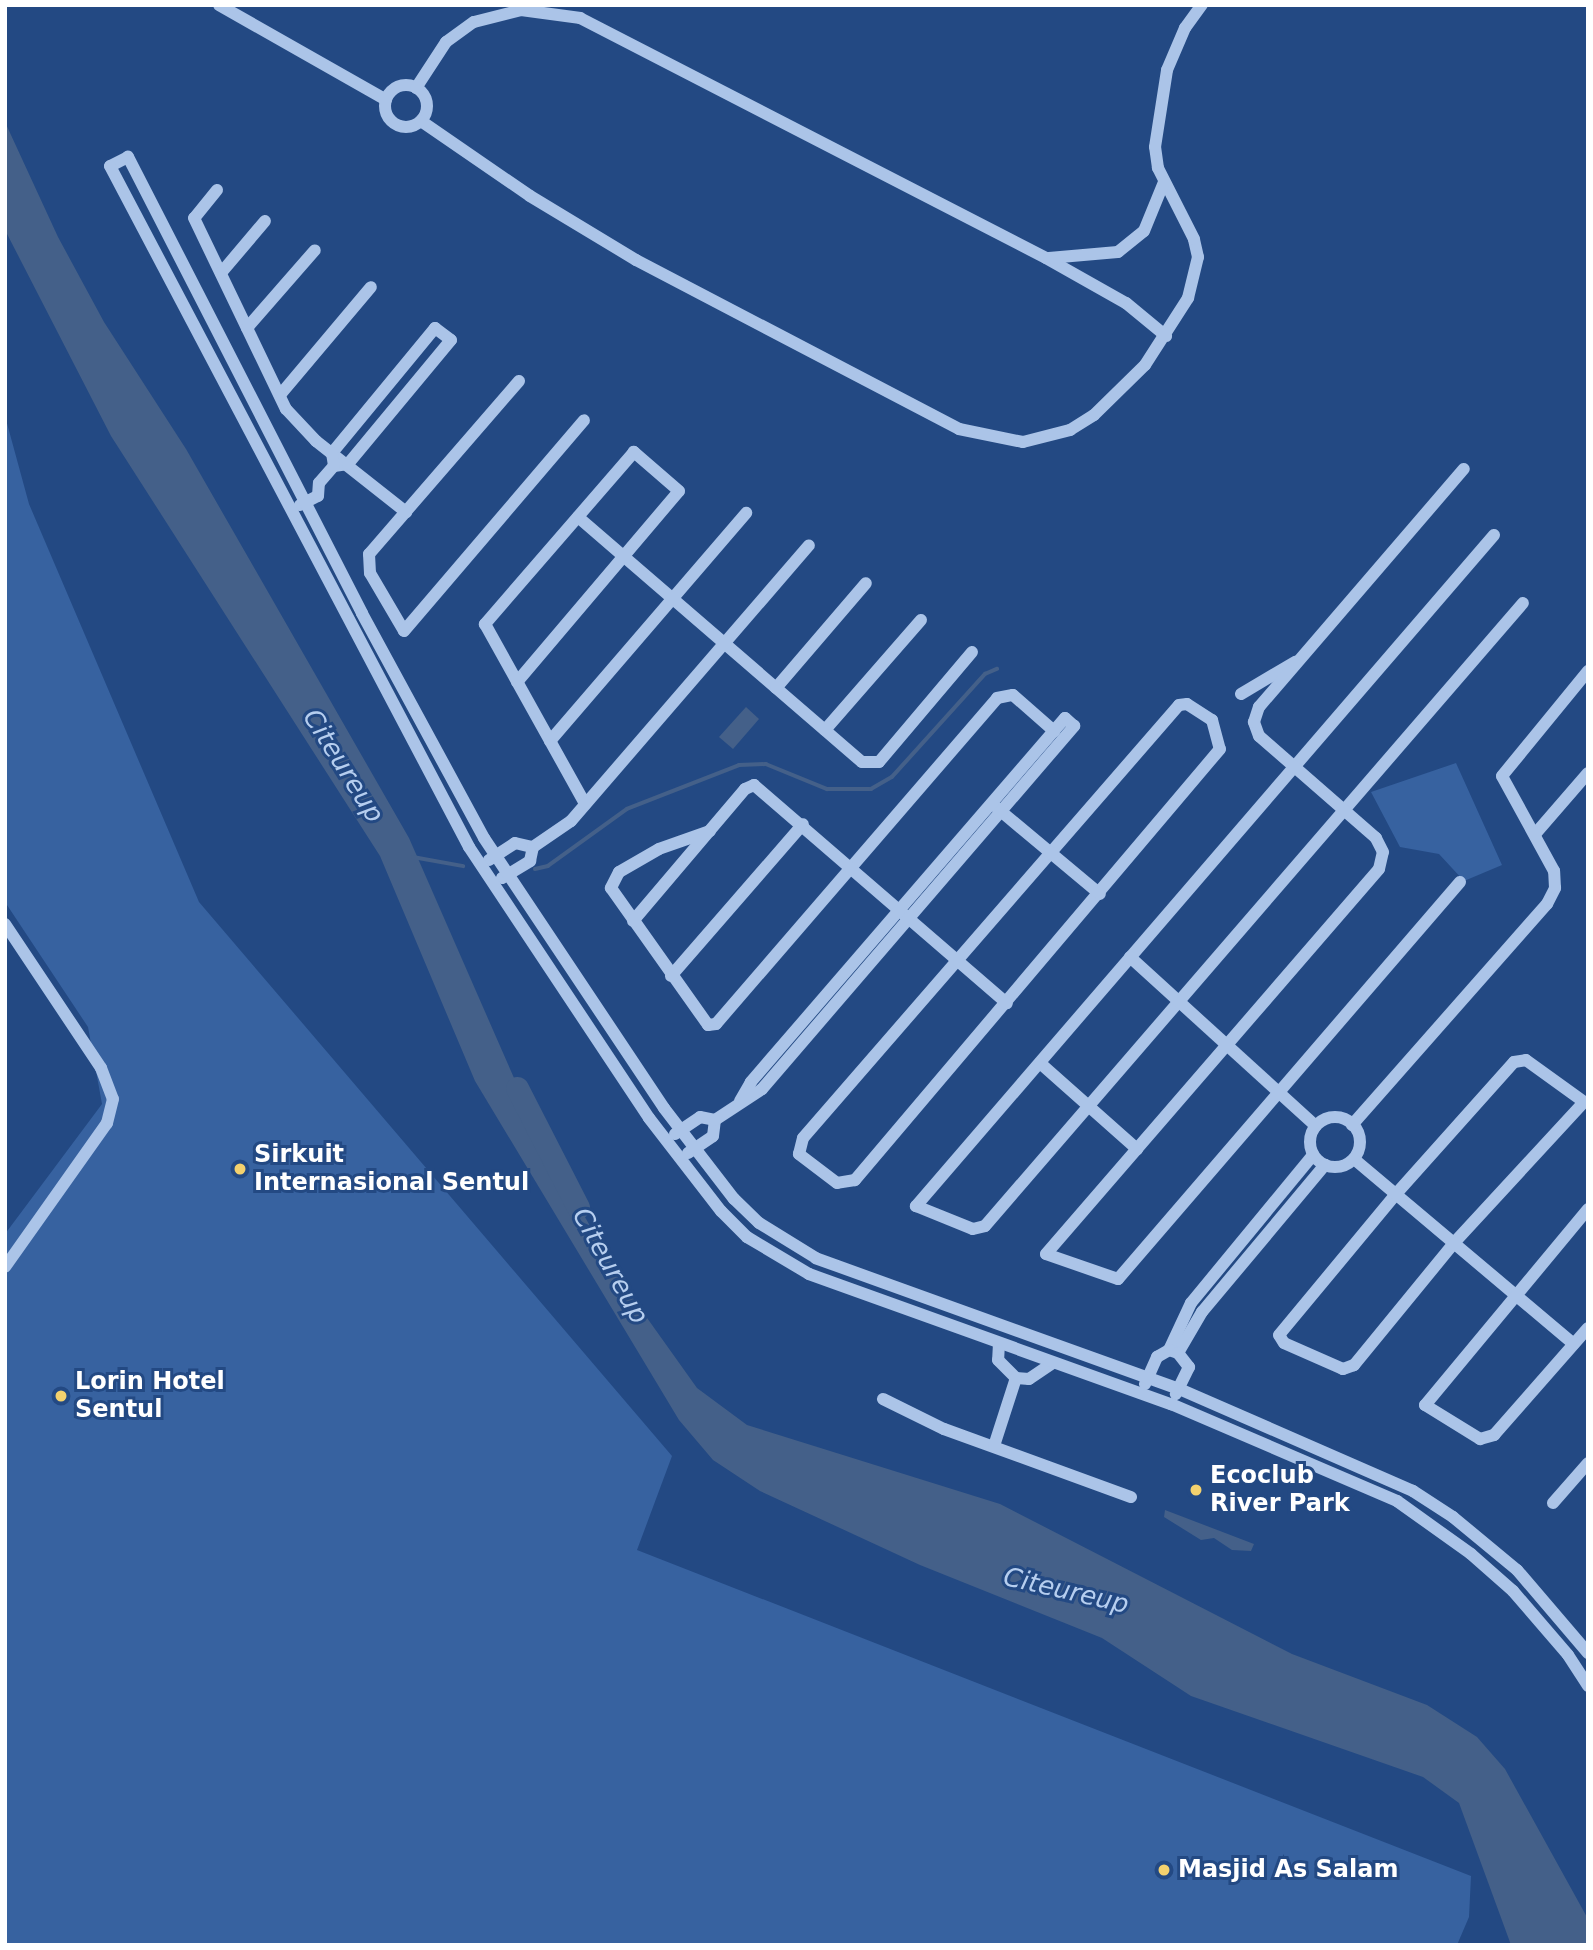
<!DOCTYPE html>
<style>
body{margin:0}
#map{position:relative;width:1593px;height:1950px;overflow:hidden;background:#234983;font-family:"DejaVu Sans",sans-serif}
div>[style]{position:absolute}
.green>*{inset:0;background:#3762a0}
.water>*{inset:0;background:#446089}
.stream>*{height:3.5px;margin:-1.75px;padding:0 1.75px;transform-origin:1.75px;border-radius:1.75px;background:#446089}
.river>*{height:23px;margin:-11.5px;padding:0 11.5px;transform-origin:11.5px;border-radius:11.5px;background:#446089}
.minor>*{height:12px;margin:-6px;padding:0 6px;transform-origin:6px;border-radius:6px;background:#abc4e8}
.minor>.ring{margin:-6px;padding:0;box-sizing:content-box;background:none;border:12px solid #abc4e8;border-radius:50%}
.dots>*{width:19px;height:19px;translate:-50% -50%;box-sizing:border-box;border:4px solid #234983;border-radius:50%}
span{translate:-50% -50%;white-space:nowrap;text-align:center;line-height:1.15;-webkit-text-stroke:6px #234983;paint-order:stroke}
.poi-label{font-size:24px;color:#fff;font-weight:700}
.left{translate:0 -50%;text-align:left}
.water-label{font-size:26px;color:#b6ceef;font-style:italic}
.frame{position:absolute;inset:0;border:7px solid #fff;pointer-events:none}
</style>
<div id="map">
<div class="green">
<i style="clip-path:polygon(5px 416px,29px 504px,199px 902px,672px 1456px,637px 1550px,1471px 1876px,1469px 1917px,1457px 1945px,5px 1945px,5px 1234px,102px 1104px,88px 1027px,5px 902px)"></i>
<i style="clip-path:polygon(1456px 763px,1502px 865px,1464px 881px,1439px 854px,1400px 847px,1371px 792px)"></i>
</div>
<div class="water">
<i style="clip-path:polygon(5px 122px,58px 237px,104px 322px,186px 449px,409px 838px,542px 1142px,625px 1287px,697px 1388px,747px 1425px,1000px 1504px,1292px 1654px,1427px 1705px,1477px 1737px,1505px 1769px,1588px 1919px,1588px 1945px,1511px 1945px,1459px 1803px,1423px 1777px,1191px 1696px,1102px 1638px,920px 1565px,760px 1491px,713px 1460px,679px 1420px,475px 1081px,380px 856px,111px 436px,5px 230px)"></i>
<i style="clip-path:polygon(746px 707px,759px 719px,733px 749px,719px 737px)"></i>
<i style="clip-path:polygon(1165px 1510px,1254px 1544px,1251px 1551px,1232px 1550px,1214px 1538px,1201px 1540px,1164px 1517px)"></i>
</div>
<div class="stream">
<i style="left:413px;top:857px;width:51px;rotate:10.2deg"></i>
<i style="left:535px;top:869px;width:13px;rotate:-13deg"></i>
<i style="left:548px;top:866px;width:97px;rotate:-35.8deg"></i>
<i style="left:627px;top:809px;width:120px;rotate:-21.4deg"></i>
<i style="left:739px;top:765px;width:27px;rotate:-2deg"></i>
<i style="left:766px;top:764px;width:66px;rotate:22.3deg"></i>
<i style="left:827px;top:789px;width:44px"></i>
<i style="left:871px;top:789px;width:24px;rotate:-30deg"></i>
<i style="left:892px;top:777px;width:139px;rotate:-47.9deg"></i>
<i style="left:985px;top:674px;width:13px;rotate:-23deg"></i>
</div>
<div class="river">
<i style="left:517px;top:1088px;width:134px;rotate:62.9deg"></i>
</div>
<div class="minor">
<i style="left:219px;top:5px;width:192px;rotate:29.6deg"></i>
<i class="ring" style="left:385px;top:85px;width:30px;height:30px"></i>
<i style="left:416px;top:88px;width:55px;rotate:-56.9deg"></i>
<i style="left:446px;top:42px;width:34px;rotate:-36deg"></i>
<i style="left:474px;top:22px;width:49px;rotate:-14.3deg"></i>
<i style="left:521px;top:10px;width:60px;rotate:7.7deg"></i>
<i style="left:580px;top:18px;width:524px;rotate:27.25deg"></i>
<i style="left:1046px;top:258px;width:92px;rotate:29.4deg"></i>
<i style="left:1126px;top:303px;width:52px;rotate:39.5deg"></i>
<i style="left:421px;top:121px;width:132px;rotate:34.5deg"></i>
<i style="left:530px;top:196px;width:124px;rotate:31.1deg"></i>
<i style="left:636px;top:260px;width:365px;rotate:27.6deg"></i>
<i style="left:959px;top:429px;width:65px;rotate:11.5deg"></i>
<i style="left:1023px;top:442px;width:49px;rotate:-14.3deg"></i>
<i style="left:1070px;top:430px;width:28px;rotate:-32deg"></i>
<i style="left:1094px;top:415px;width:71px;rotate:-44.4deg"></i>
<i style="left:1145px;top:365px;width:80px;rotate:-57.3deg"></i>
<i style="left:1188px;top:298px;width:42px;rotate:-76.3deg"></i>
<i style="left:1198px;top:257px;width:18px;rotate:-103deg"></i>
<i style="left:1194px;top:239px;width:80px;rotate:-116.9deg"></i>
<i style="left:1158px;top:168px;width:21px;rotate:-98deg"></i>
<i style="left:1155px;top:147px;width:78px;rotate:-81.1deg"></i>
<i style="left:1167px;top:70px;width:46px;rotate:-66.8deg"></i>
<i style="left:1185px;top:28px;width:29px;rotate:-54deg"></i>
<i style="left:217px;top:190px;width:36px;rotate:129deg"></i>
<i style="left:194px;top:218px;width:212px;rotate:64.3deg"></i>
<i style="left:286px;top:409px;width:44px;rotate:46.8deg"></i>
<i style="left:316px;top:441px;width:115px;rotate:38.3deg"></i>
<i style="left:1049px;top:258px;width:69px;rotate:-5deg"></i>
<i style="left:1118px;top:252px;width:33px;rotate:-39deg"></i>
<i style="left:1144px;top:231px;width:53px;rotate:-67.8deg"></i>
<i style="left:221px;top:273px;width:68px;rotate:-49.8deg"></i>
<i style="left:247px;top:328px;width:103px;rotate:-48.9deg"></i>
<i style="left:519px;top:381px;width:229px;rotate:130.9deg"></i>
<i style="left:369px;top:554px;width:19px;rotate:87deg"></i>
<i style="left:370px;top:573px;width:67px;rotate:59.6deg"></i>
<i style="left:404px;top:631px;width:277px;rotate:-49.5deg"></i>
<i style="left:280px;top:395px;width:141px;rotate:-49.9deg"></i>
<i style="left:300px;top:505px;width:20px;rotate:-27deg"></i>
<i style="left:318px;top:496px;width:13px;rotate:-86deg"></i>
<i style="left:319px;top:483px;width:23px;rotate:-49deg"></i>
<i style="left:334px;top:466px;width:14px;rotate:-8deg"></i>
<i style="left:348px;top:464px;width:161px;rotate:-50.3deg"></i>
<i style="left:451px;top:340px;width:20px;rotate:-143deg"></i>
<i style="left:435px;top:328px;width:162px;rotate:129.5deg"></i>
<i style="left:332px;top:453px;width:13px;rotate:81deg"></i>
<i style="left:578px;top:517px;width:375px;rotate:40.8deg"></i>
<i style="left:862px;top:762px;width:17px"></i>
<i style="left:879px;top:762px;width:144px;rotate:-49.8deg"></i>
<i style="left:1494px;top:535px;width:886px;rotate:130.74deg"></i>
<i style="left:916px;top:1206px;width:61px;rotate:22deg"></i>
<i style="left:973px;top:1229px;width:12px;rotate:-14deg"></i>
<i style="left:985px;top:1226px;width:823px;rotate:-49.19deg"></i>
<i style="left:517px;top:682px;width:250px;rotate:-49.7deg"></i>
<i style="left:679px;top:491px;width:60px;rotate:-139.1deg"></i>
<i style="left:634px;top:452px;width:228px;rotate:130.9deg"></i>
<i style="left:485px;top:624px;width:206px;rotate:60.9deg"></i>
<i style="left:776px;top:688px;width:138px;rotate:-49.4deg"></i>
<i style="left:1241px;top:694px;width:63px;rotate:-30.7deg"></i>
<i style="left:1187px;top:704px;width:30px;rotate:33deg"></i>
<i style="left:1212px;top:720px;width:30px;rotate:75deg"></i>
<i style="left:1220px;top:749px;width:565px;rotate:130.26deg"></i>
<i style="left:855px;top:1180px;width:18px;rotate:171deg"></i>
<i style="left:837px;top:1183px;width:48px;rotate:-142.7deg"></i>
<i style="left:799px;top:1154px;width:16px;rotate:-76deg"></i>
<i style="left:803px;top:1138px;width:573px;rotate:-49.03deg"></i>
<i style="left:1179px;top:705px;width:8px;rotate:-7deg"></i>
<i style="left:825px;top:730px;width:146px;rotate:-48.9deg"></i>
<i style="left:550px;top:741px;width:301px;rotate:-49.3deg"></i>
<i style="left:997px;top:808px;width:134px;rotate:39.9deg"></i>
<i style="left:710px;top:831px;width:54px;rotate:160.6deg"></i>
<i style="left:659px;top:849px;width:46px;rotate:150.1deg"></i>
<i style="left:619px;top:872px;width:18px;rotate:117deg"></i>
<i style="left:611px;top:888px;width:168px;rotate:54.7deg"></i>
<i style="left:708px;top:1025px;width:8px;rotate:-7deg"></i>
<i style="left:716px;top:1024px;width:430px;rotate:-49.2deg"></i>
<i style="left:997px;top:698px;width:16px;rotate:-11deg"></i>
<i style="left:1013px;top:695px;width:55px;rotate:41.3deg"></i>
<i style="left:1536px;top:833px;width:79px;rotate:-49.1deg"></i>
<i style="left:489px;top:860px;width:31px;rotate:-33deg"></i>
<i style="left:515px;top:843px;width:18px;rotate:13deg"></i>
<i style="left:502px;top:878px;width:33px;rotate:-31deg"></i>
<i style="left:530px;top:861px;width:14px;rotate:-78deg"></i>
<i style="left:533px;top:847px;width:46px;rotate:-34.4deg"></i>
<i style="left:571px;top:821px;width:364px;rotate:-49.2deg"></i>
<i style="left:1460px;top:882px;width:524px;rotate:130.74deg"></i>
<i style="left:1118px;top:1279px;width:76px;rotate:-160.9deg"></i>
<i style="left:1046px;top:1254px;width:509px;rotate:-49.14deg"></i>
<i style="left:1379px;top:869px;width:17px;rotate:-77deg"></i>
<i style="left:1383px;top:852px;width:16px;rotate:-117deg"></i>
<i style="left:1376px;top:838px;width:155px;rotate:-138.9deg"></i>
<i style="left:1259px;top:736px;width:15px;rotate:-110deg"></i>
<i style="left:1254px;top:722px;width:16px;rotate:-72deg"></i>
<i style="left:1259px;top:707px;width:314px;rotate:-49.3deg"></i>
<i style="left:633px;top:921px;width:173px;rotate:-49.7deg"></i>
<i style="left:745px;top:789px;width:10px;rotate:-24deg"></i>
<i style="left:754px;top:785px;width:334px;rotate:40.8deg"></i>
<i style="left:5px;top:924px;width:173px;rotate:56.3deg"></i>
<i style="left:101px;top:1068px;width:33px;rotate:69deg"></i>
<i style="left:113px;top:1099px;width:25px;rotate:104deg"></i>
<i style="left:107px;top:1123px;width:176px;rotate:125.3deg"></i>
<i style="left:1130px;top:957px;width:251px;rotate:42.3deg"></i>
<i style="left:671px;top:976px;width:201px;rotate:-49deg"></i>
<i style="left:1526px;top:1060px;width:72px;rotate:35.9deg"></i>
<i style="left:1584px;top:1102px;width:192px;rotate:132.7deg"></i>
<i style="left:1454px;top:1243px;width:158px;rotate:129.3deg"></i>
<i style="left:1354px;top:1365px;width:12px;rotate:160deg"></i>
<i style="left:1343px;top:1369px;width:64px;rotate:-156.2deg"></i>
<i style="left:1284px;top:1343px;width:9px;rotate:-122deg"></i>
<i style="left:1279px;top:1335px;width:183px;rotate:-50.3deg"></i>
<i style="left:1396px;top:1194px;width:177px;rotate:-48.2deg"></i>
<i style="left:1514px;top:1062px;width:12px;rotate:-9deg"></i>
<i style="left:1040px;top:1063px;width:130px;rotate:41.6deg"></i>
<i class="ring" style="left:1310px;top:1117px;width:38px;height:38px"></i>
<i style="left:1352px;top:1125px;width:295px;rotate:-48.6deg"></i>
<i style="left:1547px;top:904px;width:18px;rotate:-63deg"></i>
<i style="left:1555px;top:888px;width:17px;rotate:-93deg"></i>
<i style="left:1554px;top:871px;width:108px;rotate:-118.7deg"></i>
<i style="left:1502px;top:776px;width:136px;rotate:-50.7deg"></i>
<i style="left:675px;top:1134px;width:30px;rotate:-34deg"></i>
<i style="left:700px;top:1117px;width:15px;rotate:11deg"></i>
<i style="left:688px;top:1153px;width:30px;rotate:-34deg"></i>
<i style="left:713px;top:1136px;width:16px;rotate:-83deg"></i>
<i style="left:715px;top:1120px;width:56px;rotate:-33.4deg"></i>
<i style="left:762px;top:1089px;width:479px;rotate:-49.3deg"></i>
<i style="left:1074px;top:726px;width:12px;rotate:-138deg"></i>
<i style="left:1065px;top:718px;width:481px;rotate:130.8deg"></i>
<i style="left:751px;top:1082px;width:22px;rotate:120deg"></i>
<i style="left:1354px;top:1159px;width:287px;rotate:40.1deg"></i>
<i style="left:1588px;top:1209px;width:255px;rotate:129.7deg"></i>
<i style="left:1425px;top:1405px;width:65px;rotate:31.7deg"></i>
<i style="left:1480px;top:1439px;width:15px;rotate:-16deg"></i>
<i style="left:1494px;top:1435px;width:142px;rotate:-48.7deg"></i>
<i style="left:999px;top:1343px;width:17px;rotate:93deg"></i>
<i style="left:998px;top:1360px;width:25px;rotate:45deg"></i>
<i style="left:1016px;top:1378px;width:13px;rotate:4deg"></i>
<i style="left:1029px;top:1379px;width:29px;rotate:-34deg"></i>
<i style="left:1169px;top:1350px;width:52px;rotate:-64.9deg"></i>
<i style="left:1191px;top:1303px;width:192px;rotate:-50.5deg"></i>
<i style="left:1178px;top:1353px;width:48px;rotate:-59.7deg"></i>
<i style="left:1202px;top:1312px;width:192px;rotate:-50.1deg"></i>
<i style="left:1145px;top:1384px;width:30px;rotate:-66deg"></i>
<i style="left:1157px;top:1357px;width:14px;rotate:-30deg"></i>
<i style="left:1169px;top:1350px;width:9px;rotate:18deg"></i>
<i style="left:1178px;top:1353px;width:18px;rotate:52deg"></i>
<i style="left:1189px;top:1367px;width:30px;rotate:116deg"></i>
<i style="left:883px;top:1399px;width:68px;rotate:26.2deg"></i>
<i style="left:944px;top:1429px;width:199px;rotate:20deg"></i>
<i style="left:994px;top:1446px;width:71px;rotate:-72.1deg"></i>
<i style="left:1553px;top:1503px;width:53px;rotate:-48.8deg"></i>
<i style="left:1588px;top:1653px;width:109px;rotate:-130.5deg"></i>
<i style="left:1517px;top:1570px;width:83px;rotate:-140.4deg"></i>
<i style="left:1453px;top:1517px;width:48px;rotate:-147deg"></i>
<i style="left:1413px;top:1491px;width:255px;rotate:-156.4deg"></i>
<i style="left:1179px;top:1389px;width:386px;rotate:-160.2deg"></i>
<i style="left:816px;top:1258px;width:67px;rotate:-148.4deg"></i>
<i style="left:759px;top:1223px;width:35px;rotate:-136deg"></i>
<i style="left:734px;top:1199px;width:115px;rotate:-127.6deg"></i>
<i style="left:664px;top:1108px;width:324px;rotate:-123.7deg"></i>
<i style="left:484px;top:838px;width:256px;rotate:-118.5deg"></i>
<i style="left:362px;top:613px;width:513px;rotate:-117.16deg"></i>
<i style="left:128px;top:157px;width:20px;rotate:153deg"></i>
<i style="left:110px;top:166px;width:770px;rotate:62.2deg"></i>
<i style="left:469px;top:847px;width:325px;rotate:56.4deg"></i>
<i style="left:649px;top:1118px;width:118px;rotate:52.3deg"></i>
<i style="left:721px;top:1211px;width:37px;rotate:45deg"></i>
<i style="left:747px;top:1237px;width:72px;rotate:30.8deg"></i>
<i style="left:809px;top:1274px;width:385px;rotate:19.8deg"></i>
<i style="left:1171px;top:1404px;width:246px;rotate:23.2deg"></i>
<i style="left:1397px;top:1501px;width:91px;rotate:35.6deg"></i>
<i style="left:1471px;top:1554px;width:56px;rotate:41.4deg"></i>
<i style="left:1513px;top:1591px;width:84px;rotate:49.3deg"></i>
<i style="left:1568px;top:1655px;width:37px;rotate:57deg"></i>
</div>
<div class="dots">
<i style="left:240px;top:1169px;background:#f3d16e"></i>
<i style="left:61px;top:1396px;background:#f3d16e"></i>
<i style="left:1196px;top:1490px;background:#f3d16e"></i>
<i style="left:1164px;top:1870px;background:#f3d16e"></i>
</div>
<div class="poi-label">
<span class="left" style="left:254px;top:1169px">Sirkuit<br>Internasional Sentul</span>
<span class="left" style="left:75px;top:1396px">Lorin Hotel<br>Sentul</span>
<span class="left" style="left:1210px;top:1490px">Ecoclub<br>River Park</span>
<span class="left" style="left:1178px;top:1870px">Masjid As Salam</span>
</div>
<div class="water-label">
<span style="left:343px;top:766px;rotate:58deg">Citeureup</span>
<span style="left:610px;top:1266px;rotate:61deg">Citeureup</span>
<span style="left:1066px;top:1591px;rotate:13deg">Citeureup</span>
</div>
<div class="frame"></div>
</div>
